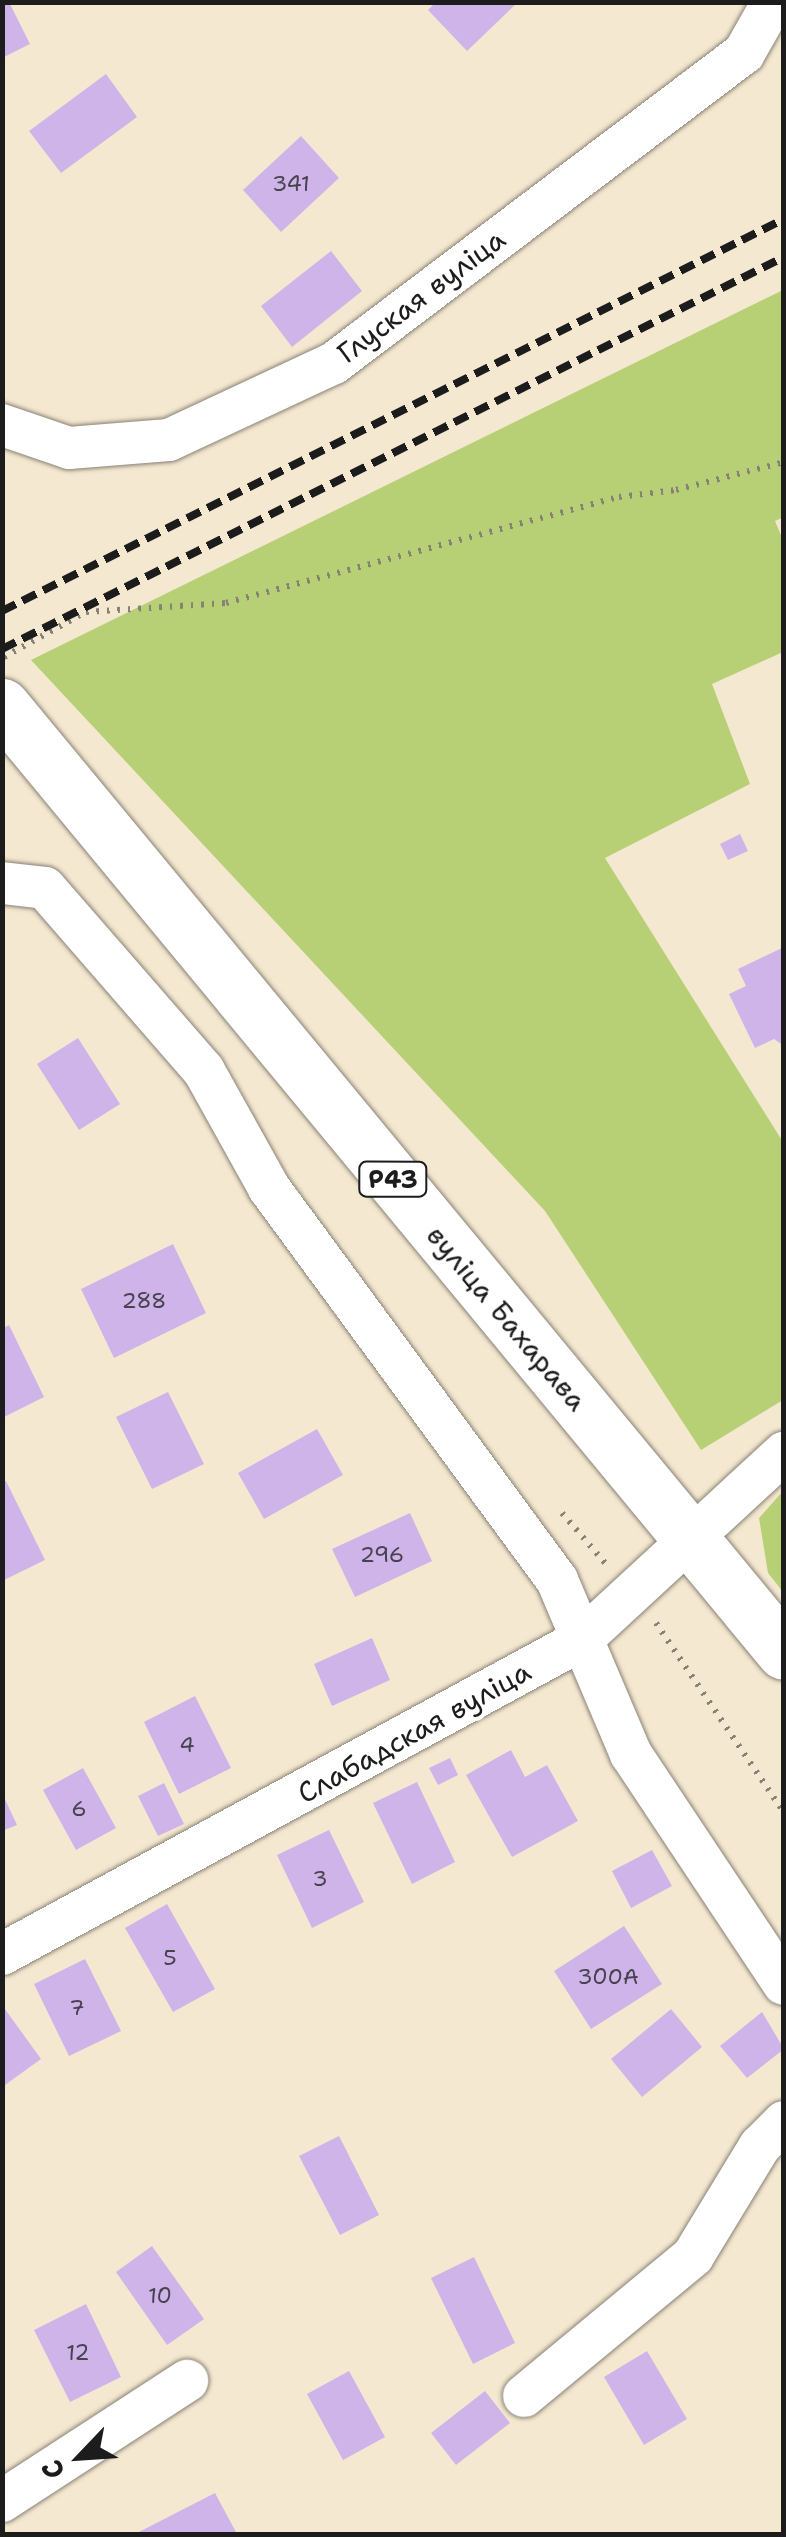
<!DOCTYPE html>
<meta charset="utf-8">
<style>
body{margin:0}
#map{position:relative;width:786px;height:2537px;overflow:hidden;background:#f5e8d1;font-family:"Shantell Sans",sans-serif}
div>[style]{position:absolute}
.green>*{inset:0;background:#b7d076}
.building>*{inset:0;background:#ceb4e9}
.path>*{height:6px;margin-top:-3px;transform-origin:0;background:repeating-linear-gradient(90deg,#888276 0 2.5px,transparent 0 10.5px)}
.roads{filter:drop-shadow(0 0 2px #888276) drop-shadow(0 0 2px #888276)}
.minor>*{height:42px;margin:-21px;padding:0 21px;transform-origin:21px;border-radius:21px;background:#fff}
.major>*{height:55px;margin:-27.5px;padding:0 27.5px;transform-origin:27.5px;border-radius:27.5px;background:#fff}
.rail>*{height:8px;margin-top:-4px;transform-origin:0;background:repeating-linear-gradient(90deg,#1c1c1c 0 15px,transparent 0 23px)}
span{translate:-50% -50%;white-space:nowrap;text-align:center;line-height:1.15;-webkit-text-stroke:8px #fff;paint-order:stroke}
.number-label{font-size:22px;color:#48424f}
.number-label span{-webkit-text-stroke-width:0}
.shield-label span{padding:2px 8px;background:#fff;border:2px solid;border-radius:8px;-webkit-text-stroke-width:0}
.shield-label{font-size:25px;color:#1c1c1c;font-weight:700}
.street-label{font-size:28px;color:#1c1c1c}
.frame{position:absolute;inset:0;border:5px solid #1c1c1c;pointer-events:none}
.north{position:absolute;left:30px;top:2407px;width:100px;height:100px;-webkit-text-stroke:8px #fff;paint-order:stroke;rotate:245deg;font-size:28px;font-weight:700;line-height:40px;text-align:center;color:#1c1c1c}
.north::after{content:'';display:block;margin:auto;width:35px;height:45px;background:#1c1c1c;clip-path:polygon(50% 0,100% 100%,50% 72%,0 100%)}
</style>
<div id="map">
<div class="green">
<i style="clip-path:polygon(783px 290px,784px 517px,775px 521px,783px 540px,783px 652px,712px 684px,750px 784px,605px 858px,783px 1142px,783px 1400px,701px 1450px,545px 1211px,31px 660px)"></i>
<i style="clip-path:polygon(783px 1491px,783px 1592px,768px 1573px,759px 1518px)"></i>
</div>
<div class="building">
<i style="clip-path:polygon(2px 2px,9px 2px,30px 44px,2px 58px)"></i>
<i style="clip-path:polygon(436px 2px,518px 2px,467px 51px,428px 10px)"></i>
<i style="clip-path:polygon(106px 74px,137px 117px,61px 173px,29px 131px)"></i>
<i style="clip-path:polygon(301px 136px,339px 178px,281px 232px,243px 190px)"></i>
<i style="clip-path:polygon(331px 251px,362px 291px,292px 347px,261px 306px)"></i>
<i style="clip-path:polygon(740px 834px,748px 851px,728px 860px,720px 844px)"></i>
<i style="clip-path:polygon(784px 947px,784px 1046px,774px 1039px,755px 1048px,729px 994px,746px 986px,738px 969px)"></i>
<i style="clip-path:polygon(78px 1038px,120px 1104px,79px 1130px,37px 1064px)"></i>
<i style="clip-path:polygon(173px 1244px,206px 1313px,114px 1358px,81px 1289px)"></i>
<i style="clip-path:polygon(9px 1325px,44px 1397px,2px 1418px,2px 1329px)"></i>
<i style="clip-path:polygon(168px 1392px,204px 1464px,152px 1489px,116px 1417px)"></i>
<i style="clip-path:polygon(317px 1429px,343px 1475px,264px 1519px,238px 1473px)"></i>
<i style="clip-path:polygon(6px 1481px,45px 1560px,2px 1581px,2px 1482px)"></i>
<i style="clip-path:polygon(410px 1513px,432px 1561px,355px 1597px,332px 1549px)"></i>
<i style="clip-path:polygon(372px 1638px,390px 1680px,332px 1706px,314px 1664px)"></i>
<i style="clip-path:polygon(195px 1696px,231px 1768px,179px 1794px,144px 1722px)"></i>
<i style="clip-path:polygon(511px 1750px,525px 1777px,547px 1765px,578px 1821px,512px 1857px,466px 1775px)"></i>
<i style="clip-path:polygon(450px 1758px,458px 1775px,438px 1785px,429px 1768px)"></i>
<i style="clip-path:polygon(83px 1768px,116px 1828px,76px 1850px,43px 1790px)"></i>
<i style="clip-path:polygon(417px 1782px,455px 1862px,412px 1884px,373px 1803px)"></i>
<i style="clip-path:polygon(164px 1783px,184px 1824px,158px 1836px,138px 1796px)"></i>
<i style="clip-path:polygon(2px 1793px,17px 1825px,2px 1831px)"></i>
<i style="clip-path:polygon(329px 1830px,364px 1902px,312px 1928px,277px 1855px)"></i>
<i style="clip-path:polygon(652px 1850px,672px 1886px,631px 1908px,612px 1871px)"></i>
<i style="clip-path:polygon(167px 1904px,215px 1989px,173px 2012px,125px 1928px)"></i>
<i style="clip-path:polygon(624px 1926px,662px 1984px,591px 2029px,554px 1971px)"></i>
<i style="clip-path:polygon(85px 1959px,121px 2031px,69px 2056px,34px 1984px)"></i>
<i style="clip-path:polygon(2px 2005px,41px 2059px,5px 2085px,2px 2081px)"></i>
<i style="clip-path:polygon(671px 2009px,702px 2047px,642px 2097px,611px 2059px)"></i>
<i style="clip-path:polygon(762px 2012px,784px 2049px,747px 2078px,720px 2046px)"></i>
<i style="clip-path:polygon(339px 2136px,379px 2215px,340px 2235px,299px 2156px)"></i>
<i style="clip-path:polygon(152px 2246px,204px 2319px,167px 2345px,116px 2272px)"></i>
<i style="clip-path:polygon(474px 2257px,515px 2343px,473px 2364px,431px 2278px)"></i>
<i style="clip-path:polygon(86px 2304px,121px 2377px,70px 2402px,34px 2330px)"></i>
<i style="clip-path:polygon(647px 2351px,687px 2419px,644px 2445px,604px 2377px)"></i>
<i style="clip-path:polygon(349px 2371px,385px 2437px,343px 2460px,307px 2394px)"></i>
<i style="clip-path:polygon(485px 2391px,510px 2423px,456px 2465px,431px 2433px)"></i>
<i style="clip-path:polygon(215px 2493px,237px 2534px,135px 2534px)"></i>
</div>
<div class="path">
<i style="left:4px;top:657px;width:94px;rotate:-28.8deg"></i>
<i style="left:86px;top:612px;width:140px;rotate:-3.7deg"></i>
<i style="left:226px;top:603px;width:407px;rotate:-15.1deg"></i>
<i style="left:619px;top:497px;width:57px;rotate:-7deg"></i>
<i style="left:676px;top:490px;width:112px;rotate:-14.5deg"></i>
<i style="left:562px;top:1513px;width:67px;rotate:49.2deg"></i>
<i style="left:656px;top:1623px;width:229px;rotate:56deg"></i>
</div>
<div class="roads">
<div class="minor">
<i style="left:2px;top:425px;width:71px;rotate:18.9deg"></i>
<i style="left:69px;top:448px;width:100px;rotate:-4.6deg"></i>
<i style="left:169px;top:440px;width:182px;rotate:-25deg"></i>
<i style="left:334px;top:363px;width:514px;rotate:-37.09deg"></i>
<i style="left:744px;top:53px;width:59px;rotate:-60.4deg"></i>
<i style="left:2px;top:883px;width:43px;rotate:6.6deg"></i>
<i style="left:45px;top:888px;width:242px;rotate:49deg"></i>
<i style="left:204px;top:1071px;width:134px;rotate:60.9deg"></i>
<i style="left:269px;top:1188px;width:486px;rotate:53.7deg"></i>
<i style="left:557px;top:1580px;width:189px;rotate:67deg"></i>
<i style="left:631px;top:1754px;width:276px;rotate:56.4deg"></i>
<i style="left:2px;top:1954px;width:659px;rotate:-28.47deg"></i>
<i style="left:581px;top:1640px;width:276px;rotate:-42.7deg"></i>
<i style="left:524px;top:2396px;width:219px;rotate:-39.6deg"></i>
<i style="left:693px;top:2256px;width:129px;rotate:-58.7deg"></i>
<i style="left:760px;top:2146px;width:34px;rotate:-45deg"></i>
<i style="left:2px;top:2501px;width:221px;rotate:-33deg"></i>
</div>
<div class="major">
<i style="left:2px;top:706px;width:1227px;rotate:50.42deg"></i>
</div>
</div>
<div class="rail">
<i style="left:2px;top:611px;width:875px;rotate:-26.62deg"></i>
<i style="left:2px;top:649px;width:875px;rotate:-26.62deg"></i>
</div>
<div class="number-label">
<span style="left:291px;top:184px">341</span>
<span style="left:144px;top:1301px">288</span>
<span style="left:382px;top:1555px">296</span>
<span style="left:187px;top:1745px">4</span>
<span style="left:79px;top:1809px">6</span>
<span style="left:320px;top:1879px">3</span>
<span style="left:170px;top:1958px">5</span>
<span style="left:608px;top:1977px">300А</span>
<span style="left:77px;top:2008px">7</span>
<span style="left:160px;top:2296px">10</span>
<span style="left:78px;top:2353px">12</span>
</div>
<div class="shield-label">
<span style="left:393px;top:1179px">Р43</span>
</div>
<div class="street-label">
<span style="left:421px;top:296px;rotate:-37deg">Глуская вуліца</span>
<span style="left:507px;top:1318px;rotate:50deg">вуліца Бахарава</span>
<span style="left:414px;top:1732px;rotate:-29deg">Слабадская вуліца</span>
</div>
<div class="frame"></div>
<div class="north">С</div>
</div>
